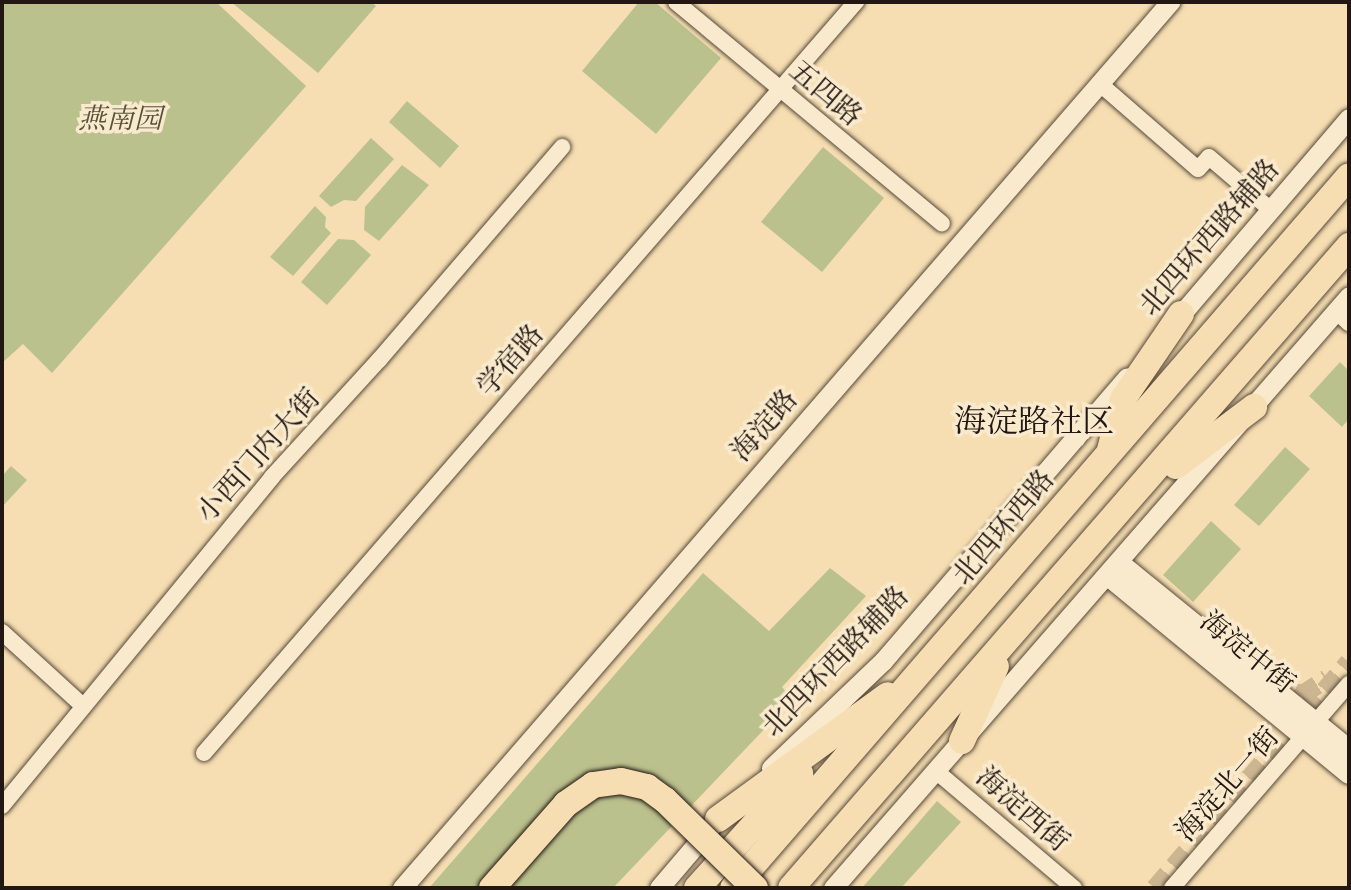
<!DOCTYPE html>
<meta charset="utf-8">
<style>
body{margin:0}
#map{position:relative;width:1351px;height:890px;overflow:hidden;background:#f6deb2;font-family:"Libre Bodoni","Noto Serif SC",serif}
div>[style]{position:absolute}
.green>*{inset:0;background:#bbc18d}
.tertiary-tunnel>*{height:19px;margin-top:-9.5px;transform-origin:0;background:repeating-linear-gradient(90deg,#ccb692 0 19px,transparent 0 29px)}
.roads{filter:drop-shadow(0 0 2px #57493a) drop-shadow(0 0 2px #57493a)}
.minor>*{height:16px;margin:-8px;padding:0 8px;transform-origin:8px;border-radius:8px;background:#f9eacd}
.tertiary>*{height:19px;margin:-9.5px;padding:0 9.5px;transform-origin:9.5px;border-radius:9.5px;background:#f9eacd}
.secondary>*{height:21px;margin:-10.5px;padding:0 10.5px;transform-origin:10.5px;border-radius:10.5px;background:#f9eacd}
.trunk>*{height:26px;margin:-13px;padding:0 13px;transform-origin:13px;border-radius:13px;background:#f6deb2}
.bridges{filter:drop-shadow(0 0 2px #221712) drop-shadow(0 0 2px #221712)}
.trunk-bridge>*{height:26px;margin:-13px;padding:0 13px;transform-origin:13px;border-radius:13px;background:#f6deb2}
span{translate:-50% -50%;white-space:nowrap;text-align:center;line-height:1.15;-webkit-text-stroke:7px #f9eacd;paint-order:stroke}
.street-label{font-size:28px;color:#221712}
.park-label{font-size:28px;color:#58523d;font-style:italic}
.quarter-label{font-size:32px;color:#221712}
.frame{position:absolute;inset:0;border:4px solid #221712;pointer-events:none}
</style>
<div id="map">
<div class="green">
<i style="clip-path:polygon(2px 2px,216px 2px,306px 86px,52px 373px,23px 344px,2px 363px)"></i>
<i style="clip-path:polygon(231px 2px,371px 2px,376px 6px,318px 73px)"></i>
<i style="clip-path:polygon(639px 2px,655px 2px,721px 58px,656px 134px,582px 71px)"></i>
<i style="clip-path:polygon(407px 101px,459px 146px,440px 168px,389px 122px)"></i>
<i style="clip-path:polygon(371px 138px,394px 159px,356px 201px,344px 200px,331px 207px,319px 196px)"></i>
<i style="clip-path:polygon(823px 147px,884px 198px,822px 272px,761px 222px)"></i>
<i style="clip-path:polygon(402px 165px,429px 185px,379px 241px,364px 230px,365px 207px)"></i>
<i style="clip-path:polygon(315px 206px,326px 217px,325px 227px,331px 233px,293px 276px,270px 257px)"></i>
<i style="clip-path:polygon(338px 239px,354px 240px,371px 255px,327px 305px,301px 282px)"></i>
<i style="clip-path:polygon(1340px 362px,1349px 371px,1349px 419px,1342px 427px,1309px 396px)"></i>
<i style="clip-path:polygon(1285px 447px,1310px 469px,1259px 526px,1234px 505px)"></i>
<i style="clip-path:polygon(11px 466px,27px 480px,2px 507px,2px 476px)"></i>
<i style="clip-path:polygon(1211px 521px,1241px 549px,1193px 602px,1163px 575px)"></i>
<i style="clip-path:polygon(830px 568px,866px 596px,782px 687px,793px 699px,613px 888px,429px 888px,703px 573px,769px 631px)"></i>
<i style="clip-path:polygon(937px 801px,961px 822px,901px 888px,862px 888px)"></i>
</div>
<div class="tertiary-tunnel">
<i style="left:1269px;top:676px;width:37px;rotate:31deg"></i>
<i style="left:1301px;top:695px;width:31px;rotate:-33deg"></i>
<i style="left:1155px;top:888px;width:298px;rotate:-49.4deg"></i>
</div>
<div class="roads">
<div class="minor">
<i style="left:676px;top:2px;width:346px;rotate:39.8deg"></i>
<i style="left:1099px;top:83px;width:131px;rotate:41deg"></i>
<i style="left:1198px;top:169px;width:16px;rotate:-47deg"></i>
<i style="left:1209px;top:157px;width:82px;rotate:40.5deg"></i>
<i style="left:1336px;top:311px;width:18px;rotate:43deg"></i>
<i style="left:2px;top:632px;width:110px;rotate:42.4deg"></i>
<i style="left:204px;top:753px;width:995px;rotate:-49.04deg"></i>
<i style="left:936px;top:771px;width:181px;rotate:40.3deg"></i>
<i style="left:2px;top:806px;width:426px;rotate:-50.6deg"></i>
<i style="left:272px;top:477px;width:159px;rotate:-47.6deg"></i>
<i style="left:379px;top:360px;width:281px;rotate:-49.3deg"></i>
<i style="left:1172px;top:888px;width:270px;rotate:-49.1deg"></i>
</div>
<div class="tertiary">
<i style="left:1172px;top:325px;width:272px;rotate:-49.5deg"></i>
<i style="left:771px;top:768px;width:155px;rotate:-43.7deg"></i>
<i style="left:883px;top:661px;width:374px;rotate:-49.3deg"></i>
<i style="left:402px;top:888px;width:1173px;rotate:-49.08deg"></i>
<i style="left:659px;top:888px;width:79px;rotate:-49.6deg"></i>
<i style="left:833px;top:888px;width:785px;rotate:-48.92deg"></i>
</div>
<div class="secondary">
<i style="left:1120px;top:564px;width:295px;rotate:39.1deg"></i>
<i style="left:1109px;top:576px;width:310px;rotate:39.4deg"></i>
</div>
<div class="trunk">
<i style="left:1110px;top:450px;width:53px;rotate:-75.7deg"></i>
<i style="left:1123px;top:399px;width:103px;rotate:-55.7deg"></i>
<i style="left:1176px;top:466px;width:98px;rotate:-37.1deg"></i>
<i style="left:962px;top:741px;width:82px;rotate:-65.6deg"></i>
<i style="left:718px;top:819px;width:210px;rotate:-36.1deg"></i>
<i style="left:697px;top:888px;width:154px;rotate:-47.9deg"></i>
<i style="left:733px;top:888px;width:941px;rotate:-49.13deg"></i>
<i style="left:791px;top:888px;width:851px;rotate:-49deg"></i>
</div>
</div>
<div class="bridges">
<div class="trunk-bridge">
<i style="left:492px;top:888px;width:112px;rotate:-48.6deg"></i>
<i style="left:566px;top:804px;width:33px;rotate:-35deg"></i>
<i style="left:593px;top:785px;width:28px;rotate:-8deg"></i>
<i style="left:621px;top:781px;width:27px;rotate:13deg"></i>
<i style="left:647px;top:787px;width:22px;rotate:36deg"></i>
<i style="left:665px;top:800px;width:126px;rotate:44.4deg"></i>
</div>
</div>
<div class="street-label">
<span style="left:825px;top:94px;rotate:40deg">五四路</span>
<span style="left:1210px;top:238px;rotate:-49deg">北四环西路辅路</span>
<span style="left:511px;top:361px;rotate:-49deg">学宿路</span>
<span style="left:765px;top:426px;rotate:-49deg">海淀路</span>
<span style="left:259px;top:456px;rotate:-48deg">小西门内大街</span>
<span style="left:1004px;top:528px;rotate:-50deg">北四环西路</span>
<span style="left:1247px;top:653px;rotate:39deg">海淀中街</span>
<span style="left:836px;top:662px;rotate:-46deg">北四环西路辅路</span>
<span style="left:1228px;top:785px;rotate:-49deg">海淀北一街</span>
<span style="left:1022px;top:810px;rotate:41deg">海淀西街</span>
</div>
<div class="park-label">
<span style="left:120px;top:120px">燕南园</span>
</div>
<div class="quarter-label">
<span style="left:1034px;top:422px">海淀路社区</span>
</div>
<div class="frame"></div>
</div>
